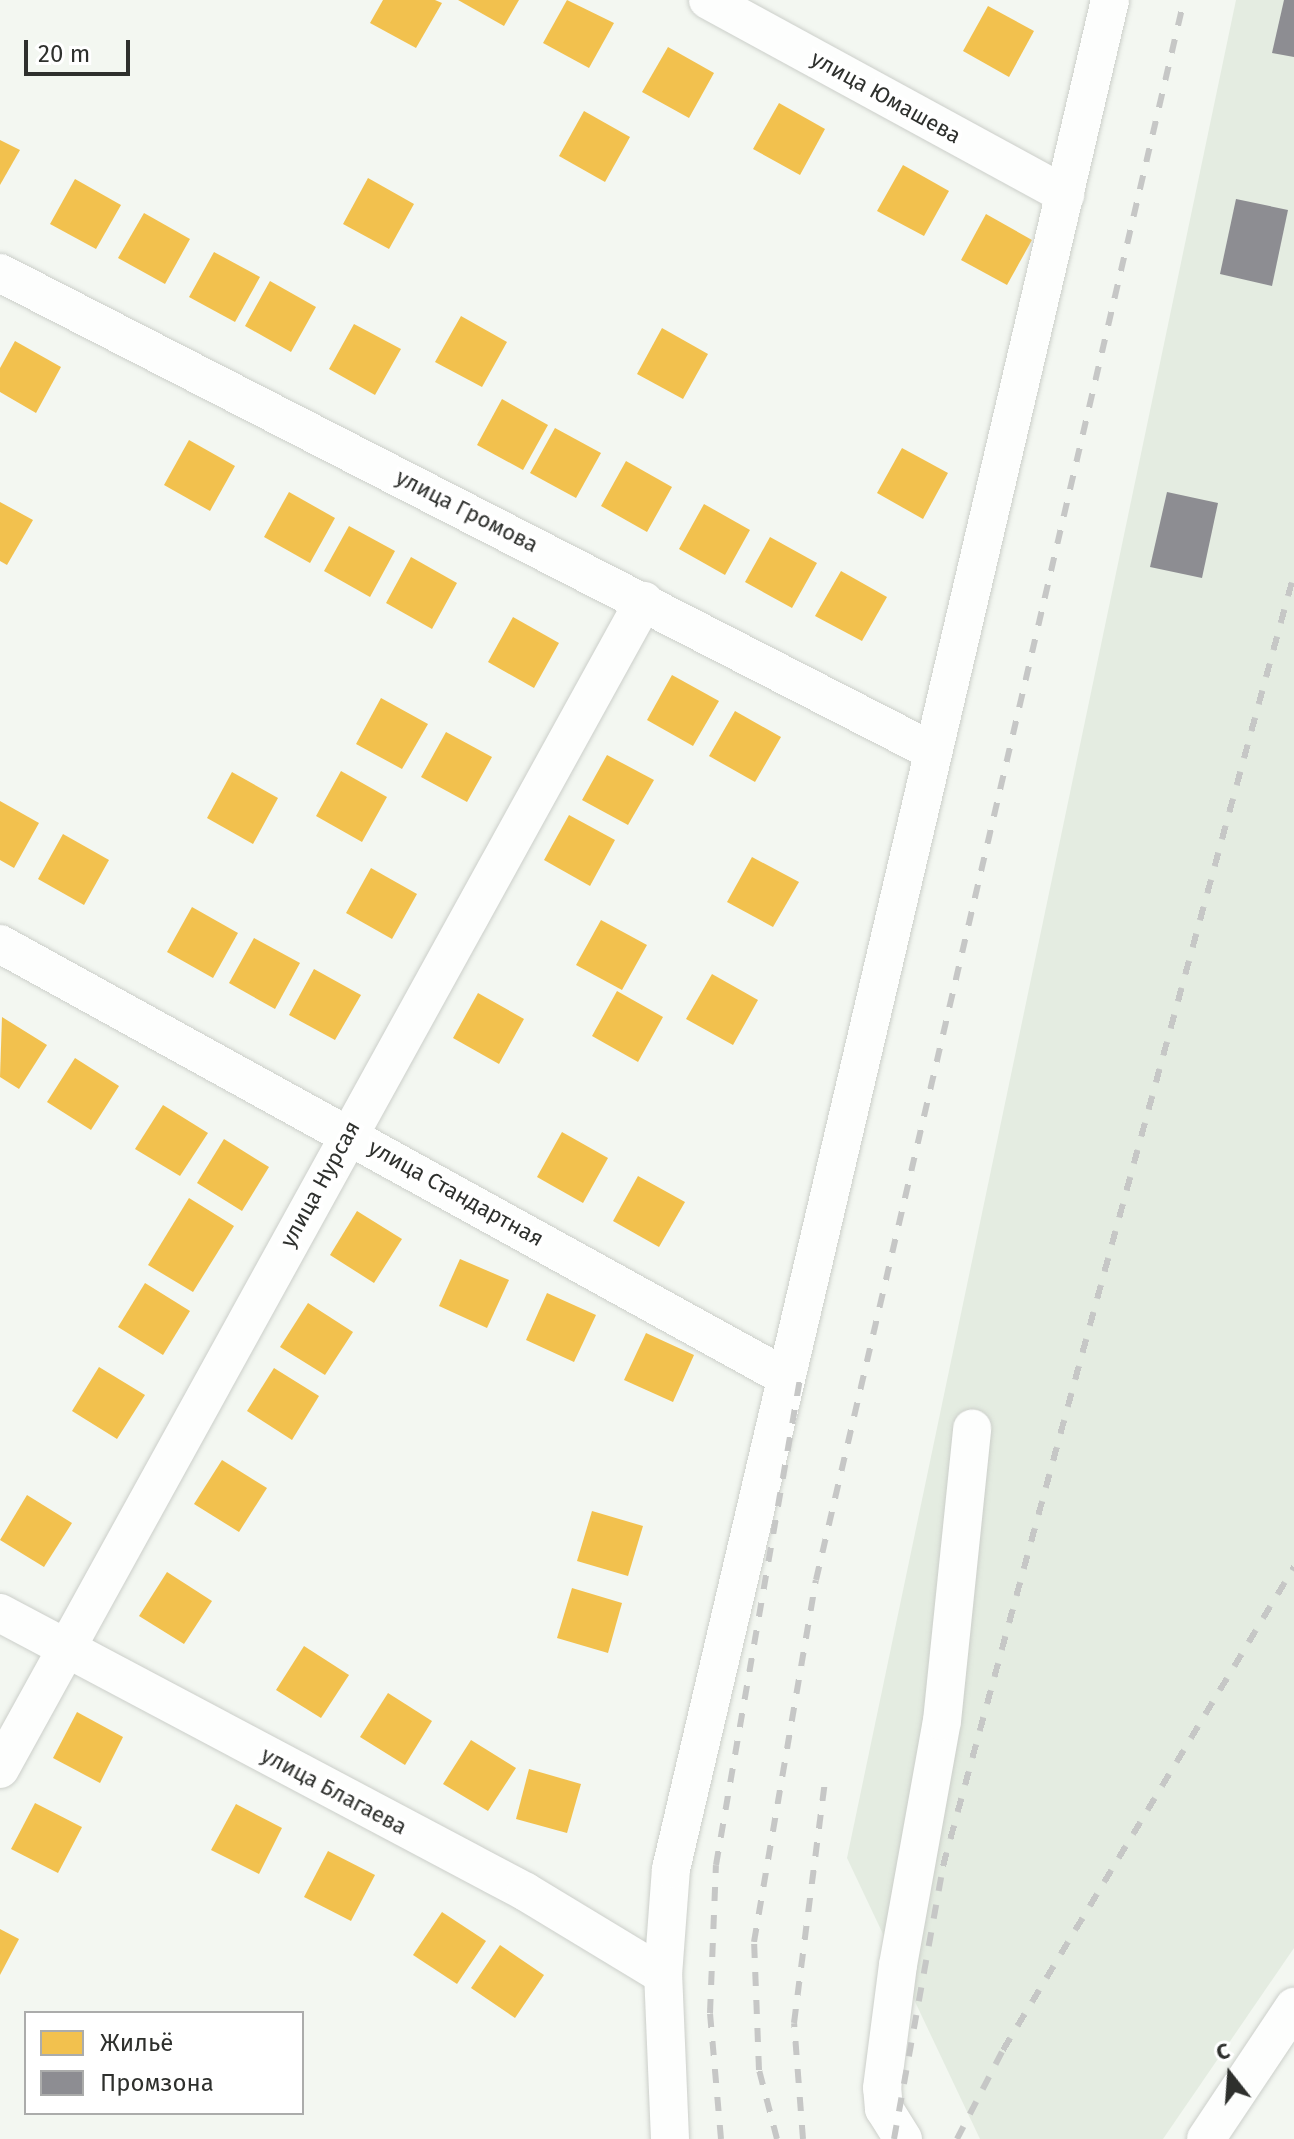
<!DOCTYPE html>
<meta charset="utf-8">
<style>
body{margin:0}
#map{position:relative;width:1294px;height:2139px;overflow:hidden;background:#f3f7f1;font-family:"Fira Sans",sans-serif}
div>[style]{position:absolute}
.built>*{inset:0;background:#e4ece1}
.homes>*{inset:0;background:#f2c14e}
.industry>*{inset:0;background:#8d8d92}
.roads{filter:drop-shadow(0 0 2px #cccfca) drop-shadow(0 0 2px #cccfca)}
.minor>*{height:38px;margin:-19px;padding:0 19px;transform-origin:19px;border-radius:19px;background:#fdfefd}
.rail>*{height:6px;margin-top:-3px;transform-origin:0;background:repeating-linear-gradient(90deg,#c6c7c6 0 14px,transparent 0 28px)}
span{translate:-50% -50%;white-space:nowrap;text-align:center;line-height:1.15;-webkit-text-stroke:8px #fff;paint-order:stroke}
.street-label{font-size:22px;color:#2e302d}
.legend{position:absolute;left:24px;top:2011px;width:280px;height:104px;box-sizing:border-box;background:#fff;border:2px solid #abacab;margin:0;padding:10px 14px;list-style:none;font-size:24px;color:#2e302d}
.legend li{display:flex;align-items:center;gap:16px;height:40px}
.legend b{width:40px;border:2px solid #abacab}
.north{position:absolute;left:1190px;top:2035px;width:80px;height:80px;-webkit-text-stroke:6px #fff;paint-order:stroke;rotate:343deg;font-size:22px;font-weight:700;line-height:32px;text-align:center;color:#2e302d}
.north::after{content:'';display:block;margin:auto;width:28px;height:36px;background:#2e302d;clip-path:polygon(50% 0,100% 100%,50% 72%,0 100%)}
.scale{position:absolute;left:24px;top:40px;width:106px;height:36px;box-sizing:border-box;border:4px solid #2e302d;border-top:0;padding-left:10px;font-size:24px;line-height:28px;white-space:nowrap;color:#2e302d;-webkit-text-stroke:6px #fff;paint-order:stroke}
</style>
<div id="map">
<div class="built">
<i style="clip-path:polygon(1236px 0,1294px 0,1294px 1948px,1163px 2139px,980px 2139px,847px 1858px)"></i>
</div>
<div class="homes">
<i style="clip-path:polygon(383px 0,435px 0,442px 3px,416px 48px,370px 23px)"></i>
<i style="clip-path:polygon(458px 0,519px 0,504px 26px)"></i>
<i style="clip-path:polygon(567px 0,614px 23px,589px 68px,543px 43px)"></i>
<i style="clip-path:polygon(988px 6px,1034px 31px,1009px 77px,963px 51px)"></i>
<i style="clip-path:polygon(668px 47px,714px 73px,689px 118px,642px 92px)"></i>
<i style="clip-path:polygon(779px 103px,825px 129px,800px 175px,753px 149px)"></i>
<i style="clip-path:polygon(584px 111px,630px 137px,605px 182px,559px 156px)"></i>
<i style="clip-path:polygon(0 140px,20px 150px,0 185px)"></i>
<i style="clip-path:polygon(903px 165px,949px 191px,924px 236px,877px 211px)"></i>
<i style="clip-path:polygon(368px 178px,414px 204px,389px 249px,343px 224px)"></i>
<i style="clip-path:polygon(75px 179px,121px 205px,96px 249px,50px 224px)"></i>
<i style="clip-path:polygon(144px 213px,190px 239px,165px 284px,118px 258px)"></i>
<i style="clip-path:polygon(986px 214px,1032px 240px,1007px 285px,961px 260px)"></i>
<i style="clip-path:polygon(214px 252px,260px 277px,235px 322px,189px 297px)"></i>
<i style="clip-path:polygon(270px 281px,316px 307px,291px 352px,245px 326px)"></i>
<i style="clip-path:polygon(461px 316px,507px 342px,482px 387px,435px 362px)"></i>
<i style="clip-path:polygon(354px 324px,401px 349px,375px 395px,329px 369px)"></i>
<i style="clip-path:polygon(662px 328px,708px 354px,683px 399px,637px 374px)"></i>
<i style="clip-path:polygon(15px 341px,61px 367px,36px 413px,0 392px,0 368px)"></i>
<i style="clip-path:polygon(502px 399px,548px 425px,523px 470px,477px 445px)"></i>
<i style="clip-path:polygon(555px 428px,601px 453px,576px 498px,530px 473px)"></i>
<i style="clip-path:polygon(189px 440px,235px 466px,210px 511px,164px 485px)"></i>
<i style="clip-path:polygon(902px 448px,948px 473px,923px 519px,877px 493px)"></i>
<i style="clip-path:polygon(626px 461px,672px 487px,647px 532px,601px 506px)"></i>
<i style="clip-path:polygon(289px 492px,335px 518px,310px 563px,264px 537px)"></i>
<i style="clip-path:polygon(0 502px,33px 520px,7px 565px,0 561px)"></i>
<i style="clip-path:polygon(704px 504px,750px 530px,725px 575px,679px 549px)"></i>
<i style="clip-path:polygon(349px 526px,395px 551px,370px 597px,324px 571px)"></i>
<i style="clip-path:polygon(770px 537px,817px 563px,792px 608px,745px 582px)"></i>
<i style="clip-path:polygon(411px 557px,457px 583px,432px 629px,386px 603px)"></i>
<i style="clip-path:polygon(841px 571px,887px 597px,862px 641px,815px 616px)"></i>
<i style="clip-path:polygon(513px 617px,559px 643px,534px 688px,488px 662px)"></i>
<i style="clip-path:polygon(672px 675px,719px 701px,693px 746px,647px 720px)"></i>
<i style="clip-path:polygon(381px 698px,428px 724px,402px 769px,356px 744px)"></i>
<i style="clip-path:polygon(735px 711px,781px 737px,755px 782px,709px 756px)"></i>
<i style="clip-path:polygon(446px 732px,492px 757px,467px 802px,421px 777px)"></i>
<i style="clip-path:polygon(607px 755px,654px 780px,628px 825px,582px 800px)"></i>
<i style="clip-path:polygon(341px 771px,387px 797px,362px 842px,316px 816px)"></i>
<i style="clip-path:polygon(232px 772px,278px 798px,253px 844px,207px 818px)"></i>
<i style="clip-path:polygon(0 801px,39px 823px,14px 868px,0 860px)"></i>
<i style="clip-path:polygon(569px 815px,615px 840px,590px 886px,544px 860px)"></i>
<i style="clip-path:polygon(63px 834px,109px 860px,84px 905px,38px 879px)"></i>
<i style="clip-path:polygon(752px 857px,799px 882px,773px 927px,727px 902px)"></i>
<i style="clip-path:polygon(371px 868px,417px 894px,392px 939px,346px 913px)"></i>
<i style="clip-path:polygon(192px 907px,238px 933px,213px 978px,167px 952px)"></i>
<i style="clip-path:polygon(601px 920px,647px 945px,622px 990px,576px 965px)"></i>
<i style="clip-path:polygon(254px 938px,300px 963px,275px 1009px,229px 983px)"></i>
<i style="clip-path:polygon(314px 969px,361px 995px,335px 1040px,289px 1015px)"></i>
<i style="clip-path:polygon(712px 974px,758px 1000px,733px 1045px,686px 1019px)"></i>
<i style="clip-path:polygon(617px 991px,663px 1017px,638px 1062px,592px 1036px)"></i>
<i style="clip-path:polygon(478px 993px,524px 1019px,499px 1064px,453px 1038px)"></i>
<i style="clip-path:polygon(2px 1017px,47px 1045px,19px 1089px,0 1077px)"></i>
<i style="clip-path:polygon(75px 1058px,119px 1086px,91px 1130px,47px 1102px)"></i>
<i style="clip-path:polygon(163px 1105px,208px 1133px,180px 1176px,135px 1149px)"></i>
<i style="clip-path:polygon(562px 1132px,608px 1158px,583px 1203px,537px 1177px)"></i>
<i style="clip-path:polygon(224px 1139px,269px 1167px,242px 1211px,197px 1183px)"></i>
<i style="clip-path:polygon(638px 1176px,685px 1202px,659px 1247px,613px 1221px)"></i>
<i style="clip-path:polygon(189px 1198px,234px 1226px,193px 1292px,148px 1265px)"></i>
<i style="clip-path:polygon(357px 1211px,402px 1239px,374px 1283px,330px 1255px)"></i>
<i style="clip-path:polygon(460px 1259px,509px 1280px,487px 1328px,439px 1306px)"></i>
<i style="clip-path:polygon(145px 1283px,190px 1311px,163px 1355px,118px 1327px)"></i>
<i style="clip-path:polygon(547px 1293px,596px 1315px,574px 1362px,526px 1340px)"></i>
<i style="clip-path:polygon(308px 1303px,353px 1332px,325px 1375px,280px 1347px)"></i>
<i style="clip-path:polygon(646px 1333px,694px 1355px,673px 1402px,624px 1380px)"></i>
<i style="clip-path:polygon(99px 1367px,145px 1395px,117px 1439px,72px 1411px)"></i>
<i style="clip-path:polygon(274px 1368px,319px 1396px,292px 1440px,247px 1411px)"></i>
<i style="clip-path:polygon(222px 1460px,267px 1488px,239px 1532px,194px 1504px)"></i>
<i style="clip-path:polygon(27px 1495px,72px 1523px,44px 1567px,0 1540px)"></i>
<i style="clip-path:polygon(592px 1511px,643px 1526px,628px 1576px,577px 1561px)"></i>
<i style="clip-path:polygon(167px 1572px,212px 1601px,184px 1644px,139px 1616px)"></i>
<i style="clip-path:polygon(572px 1588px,622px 1603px,608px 1653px,557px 1638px)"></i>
<i style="clip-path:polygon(304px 1646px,349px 1675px,321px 1718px,276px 1690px)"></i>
<i style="clip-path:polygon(388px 1693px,432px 1721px,405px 1765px,360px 1737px)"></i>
<i style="clip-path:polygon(77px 1712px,123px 1737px,100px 1783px,53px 1758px)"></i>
<i style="clip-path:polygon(471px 1740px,516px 1768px,488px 1811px,443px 1784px)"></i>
<i style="clip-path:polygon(529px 1769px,581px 1784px,567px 1833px,516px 1819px)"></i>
<i style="clip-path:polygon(35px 1803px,82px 1827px,58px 1873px,11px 1849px)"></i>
<i style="clip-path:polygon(236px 1804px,282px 1828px,259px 1874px,211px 1850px)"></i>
<i style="clip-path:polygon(328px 1851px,375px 1875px,351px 1921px,304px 1897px)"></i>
<i style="clip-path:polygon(442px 1912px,486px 1941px,457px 1984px,413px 1955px)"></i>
<i style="clip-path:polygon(0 1929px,19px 1939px,0 1975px)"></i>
<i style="clip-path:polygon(500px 1945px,544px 1975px,515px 2018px,471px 1988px)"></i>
</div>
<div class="industry">
<i style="clip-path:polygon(1284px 0,1294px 0,1294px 57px,1272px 53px)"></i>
<i style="clip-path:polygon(1236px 199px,1288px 210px,1272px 286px,1220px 274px)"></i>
<i style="clip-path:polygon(1167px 492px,1218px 503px,1202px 578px,1150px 567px)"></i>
</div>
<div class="roads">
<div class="minor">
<i style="left:708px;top:0;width:407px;rotate:28.6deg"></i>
<i style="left:0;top:273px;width:1047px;rotate:27.15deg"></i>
<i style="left:0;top:944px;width:895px;rotate:28.86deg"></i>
<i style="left:0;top:1613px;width:595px;rotate:27.94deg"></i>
<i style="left:526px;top:1892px;width:160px;rotate:31.2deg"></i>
<i style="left:0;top:1769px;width:1334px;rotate:-61.13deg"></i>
<i style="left:670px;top:2139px;width:164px;rotate:-92.4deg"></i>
<i style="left:663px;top:1975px;width:106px;rotate:-85.7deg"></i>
<i style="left:671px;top:1869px;width:1920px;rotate:-76.78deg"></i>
<i style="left:903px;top:2139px;width:36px;rotate:-122deg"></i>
<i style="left:884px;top:2109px;width:21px;rotate:-95deg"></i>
<i style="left:882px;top:2088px;width:124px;rotate:-82.6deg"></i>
<i style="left:898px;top:1965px;width:248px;rotate:-79.8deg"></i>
<i style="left:942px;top:1721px;width:294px;rotate:-84.1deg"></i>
<i style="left:1206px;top:2139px;width:159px;rotate:-56.3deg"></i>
</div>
</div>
<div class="rail">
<i style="left:721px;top:2139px;width:126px;rotate:-95deg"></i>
<i style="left:710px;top:2013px;width:148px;rotate:-87.7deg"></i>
<i style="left:716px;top:1865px;width:492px;rotate:-80.2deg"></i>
<i style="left:777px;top:2139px;width:71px;rotate:-104.6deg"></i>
<i style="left:759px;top:2070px;width:128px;rotate:-92.2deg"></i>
<i style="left:754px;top:1942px;width:367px;rotate:-80.3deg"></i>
<i style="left:816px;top:1580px;width:1622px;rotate:-76.89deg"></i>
<i style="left:803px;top:2139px;width:116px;rotate:-94.4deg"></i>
<i style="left:794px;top:2023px;width:243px;rotate:-82.7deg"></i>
<i style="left:894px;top:2139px;width:277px;rotate:-79.8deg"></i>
<i style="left:943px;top:1866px;width:1339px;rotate:-74.8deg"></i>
<i style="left:957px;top:2139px;width:100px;rotate:-62.7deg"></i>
<i style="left:1003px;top:2050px;width:564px;rotate:-58.93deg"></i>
</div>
<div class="street-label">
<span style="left:886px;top:97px;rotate:29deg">улица Юмашева</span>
<span style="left:467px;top:511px;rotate:27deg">улица Громова</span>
<span style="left:320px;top:1184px;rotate:-61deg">улица Нурсая</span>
<span style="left:456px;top:1193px;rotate:29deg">улица Стандартная</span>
<span style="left:334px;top:1791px;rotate:28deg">улица Благаева</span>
</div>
<ul class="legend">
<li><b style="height:22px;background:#f2c14e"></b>Жильё</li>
<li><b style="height:22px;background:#8d8d92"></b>Промзона</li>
</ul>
<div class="north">С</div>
<div class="scale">20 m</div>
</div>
